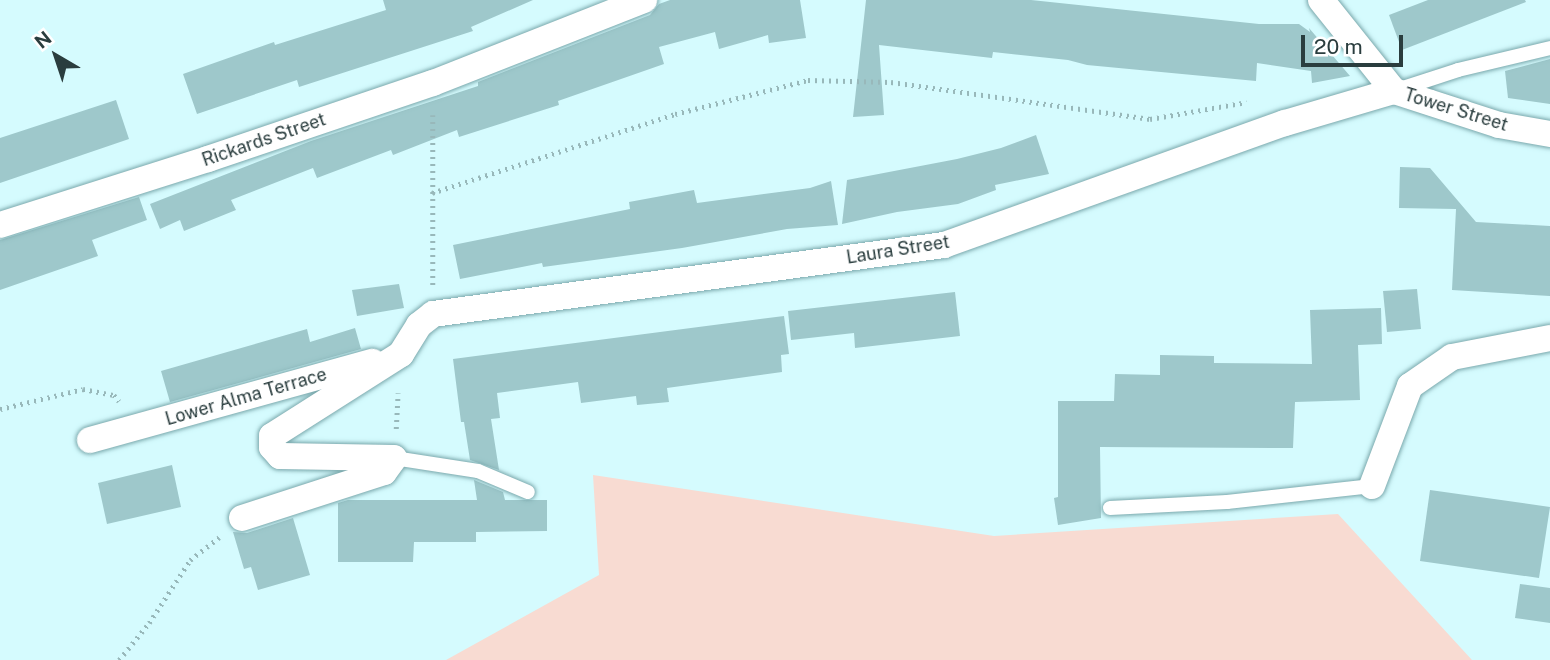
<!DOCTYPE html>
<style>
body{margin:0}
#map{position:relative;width:1550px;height:660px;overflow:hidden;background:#d5fbfe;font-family:"Public Sans",sans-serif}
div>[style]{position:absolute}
.green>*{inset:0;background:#f8dbd2}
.building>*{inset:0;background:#9ec8cb}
.path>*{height:4.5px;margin-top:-2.25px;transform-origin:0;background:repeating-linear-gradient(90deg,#98b8ba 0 2px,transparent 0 7px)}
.roads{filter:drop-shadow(0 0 2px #7aa8ac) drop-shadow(0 0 2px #7aa8ac)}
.service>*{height:14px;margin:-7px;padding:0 7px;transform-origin:7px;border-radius:7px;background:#fff}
.minor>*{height:26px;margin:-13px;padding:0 13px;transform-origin:13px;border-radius:13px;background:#fff}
span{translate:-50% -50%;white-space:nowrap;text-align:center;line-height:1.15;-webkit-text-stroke:7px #fff;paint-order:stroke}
.street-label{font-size:18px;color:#2a3d3e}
.north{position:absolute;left:21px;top:21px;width:70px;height:70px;-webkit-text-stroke:5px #fff;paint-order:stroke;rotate:321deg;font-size:19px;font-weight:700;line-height:28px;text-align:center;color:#2a3d3e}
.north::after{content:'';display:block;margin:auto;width:24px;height:32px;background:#2a3d3e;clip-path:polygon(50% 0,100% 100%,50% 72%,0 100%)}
.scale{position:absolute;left:1301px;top:35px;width:102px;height:32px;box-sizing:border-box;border:4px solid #2a3d3e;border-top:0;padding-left:9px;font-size:21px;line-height:24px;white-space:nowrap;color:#2a3d3e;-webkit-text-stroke:5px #fff;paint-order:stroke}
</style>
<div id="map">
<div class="green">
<i style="clip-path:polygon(593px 475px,994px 536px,1338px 514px,1472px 660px,446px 660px,599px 575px)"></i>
</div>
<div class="building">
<i style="clip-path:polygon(383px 0,533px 0,471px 27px,473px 31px,299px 87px,297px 80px,197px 114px,183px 74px,274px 42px,275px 45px,386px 10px)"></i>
<i style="clip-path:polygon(670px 0,800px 0,806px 38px,769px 43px,768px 35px,719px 49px,715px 32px,659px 47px,664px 64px,558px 101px,559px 105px,459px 137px,457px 130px,393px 155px,391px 150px,317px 178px,313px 168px,231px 200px,236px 210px,184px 231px,180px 220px,160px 229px,150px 204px,311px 141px,478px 86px,478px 82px,650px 15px,659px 4px)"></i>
<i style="clip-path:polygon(866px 0,1031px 0,1259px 24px,1299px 24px,1310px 32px,1309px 28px,1350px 76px,1312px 83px,1311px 71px,1257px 63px,1256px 81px,1087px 65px,1068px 60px,993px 52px,992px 58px,879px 45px,884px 115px,853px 117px)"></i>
<i style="clip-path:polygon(1428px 0,1525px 0,1526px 2px,1402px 50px,1389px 15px)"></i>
<i style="clip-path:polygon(1550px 59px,1550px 104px,1508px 98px,1505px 71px)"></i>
<i style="clip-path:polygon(116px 100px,129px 139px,0 183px,0 138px)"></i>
<i style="clip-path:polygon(1036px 135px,1049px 174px,995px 185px,996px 190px,958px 204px,897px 212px,842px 224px,847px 180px,957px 159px,1001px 148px)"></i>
<i style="clip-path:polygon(1400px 167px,1430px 168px,1476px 222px,1550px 226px,1550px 296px,1452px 290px,1456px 209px,1399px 208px)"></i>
<i style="clip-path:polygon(831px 181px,838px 225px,787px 229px,682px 248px,543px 267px,542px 263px,460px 279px,453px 245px,630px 209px,629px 202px,694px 190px,697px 203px,810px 188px)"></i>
<i style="clip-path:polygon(139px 197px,147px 220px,92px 240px,98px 256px,0 290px,0 240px)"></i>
<i style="clip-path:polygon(399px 284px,404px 308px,357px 316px,352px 290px)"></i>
<i style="clip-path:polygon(1417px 289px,1421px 329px,1387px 332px,1383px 291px)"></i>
<i style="clip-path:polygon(955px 292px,960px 336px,855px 348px,854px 333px,791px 340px,788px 311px)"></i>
<i style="clip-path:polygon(1381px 308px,1382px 344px,1358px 345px,1360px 400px,1295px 402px,1293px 448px,1100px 447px,1101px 518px,1058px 525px,1054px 498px,1058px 497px,1058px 401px,1114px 401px,1115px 374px,1160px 375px,1160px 355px,1214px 356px,1214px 363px,1312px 364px,1310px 310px)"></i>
<i style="clip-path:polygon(784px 316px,789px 354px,781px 355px,782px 372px,667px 388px,669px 402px,637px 405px,636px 396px,581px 403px,578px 382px,497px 393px,500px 418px,491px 419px,499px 470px,470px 460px,464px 422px,461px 422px,453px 359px)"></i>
<i style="clip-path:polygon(355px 328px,361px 349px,170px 402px,161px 371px,307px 329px,310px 342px)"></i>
<i style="clip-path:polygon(172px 465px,181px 507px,107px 524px,98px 483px)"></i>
<i style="clip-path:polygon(474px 480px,503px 492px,505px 500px,547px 500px,547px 531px,476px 532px,476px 542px,414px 542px,413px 562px,338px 562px,338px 503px,348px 500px,477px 500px)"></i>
<i style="clip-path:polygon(1430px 490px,1550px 507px,1539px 578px,1420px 561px)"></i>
<i style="clip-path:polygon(293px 518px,310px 575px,258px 590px,251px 567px,244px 569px,233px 532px,247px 533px)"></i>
<i style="clip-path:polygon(1520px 584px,1550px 588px,1550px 623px,1515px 618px)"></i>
</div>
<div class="path">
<i style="left:433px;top:115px;width:170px;rotate:90deg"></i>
<i style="left:432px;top:193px;width:256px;rotate:-18deg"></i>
<i style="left:675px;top:114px;width:137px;rotate:-14.3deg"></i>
<i style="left:808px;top:80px;width:83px;rotate:1.4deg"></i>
<i style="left:891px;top:82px;width:262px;rotate:8.1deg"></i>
<i style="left:1150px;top:119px;width:98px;rotate:-9.9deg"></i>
<i style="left:0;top:409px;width:85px;rotate:-13.5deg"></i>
<i style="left:83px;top:389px;width:32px;rotate:11deg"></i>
<i style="left:114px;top:395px;width:8px;rotate:50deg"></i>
<i style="left:396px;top:429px;width:36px;rotate:-87deg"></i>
<i style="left:119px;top:660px;width:48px;rotate:-51deg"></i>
<i style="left:149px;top:623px;width:75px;rotate:-56.9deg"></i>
<i style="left:190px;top:560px;width:37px;rotate:-38deg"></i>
</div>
<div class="roads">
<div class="service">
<i style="left:1400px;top:89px;width:61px;rotate:-18.1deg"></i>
<i style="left:1458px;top:70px;width:95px;rotate:-13.4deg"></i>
<i style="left:394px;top:458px;width:85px;rotate:8.8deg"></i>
<i style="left:478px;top:471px;width:54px;rotate:22.8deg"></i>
<i style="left:1110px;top:508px;width:117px;rotate:-2.9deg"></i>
<i style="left:1227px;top:502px;width:146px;rotate:-6.3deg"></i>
</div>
<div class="minor">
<i style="left:1321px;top:0;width:117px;rotate:51.3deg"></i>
<i style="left:1394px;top:91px;width:110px;rotate:17.9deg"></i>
<i style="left:1499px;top:125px;width:52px;rotate:10deg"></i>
<i style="left:0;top:225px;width:218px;rotate:-17.6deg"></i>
<i style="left:208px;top:159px;width:237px;rotate:-18.7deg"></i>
<i style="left:433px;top:83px;width:227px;rotate:-21.5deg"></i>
<i style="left:90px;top:440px;width:293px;rotate:-15.5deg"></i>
<i style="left:1372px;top:486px;width:107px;rotate:-69.2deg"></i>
<i style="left:1410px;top:386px;width:51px;rotate:-34.6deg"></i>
<i style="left:1452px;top:357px;width:100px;rotate:-11deg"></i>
<i style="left:242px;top:518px;width:149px;rotate:-17.9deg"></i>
<i style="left:384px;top:472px;width:17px;rotate:-54deg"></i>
<i style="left:394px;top:458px;width:114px;rotate:-179deg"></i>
<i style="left:280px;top:456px;width:12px;rotate:-132deg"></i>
<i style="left:272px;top:447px;width:11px;rotate:-90deg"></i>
<i style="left:272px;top:436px;width:153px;rotate:-32.4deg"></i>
<i style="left:401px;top:354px;width:34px;rotate:-58deg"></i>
<i style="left:419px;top:325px;width:18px;rotate:-38deg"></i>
<i style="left:433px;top:314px;width:516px;rotate:-7.69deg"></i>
<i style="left:944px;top:245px;width:362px;rotate:-19.7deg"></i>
<i style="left:1285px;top:123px;width:114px;rotate:-16.4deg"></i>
</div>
</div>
<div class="street-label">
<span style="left:1456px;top:110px;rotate:17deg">Tower Street</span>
<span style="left:264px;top:140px;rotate:-19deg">Rickards Street</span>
<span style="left:898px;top:250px;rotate:-9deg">Laura Street</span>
<span style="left:246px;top:397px;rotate:-16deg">Lower Alma Terrace</span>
</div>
<div class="north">N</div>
<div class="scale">20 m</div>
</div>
